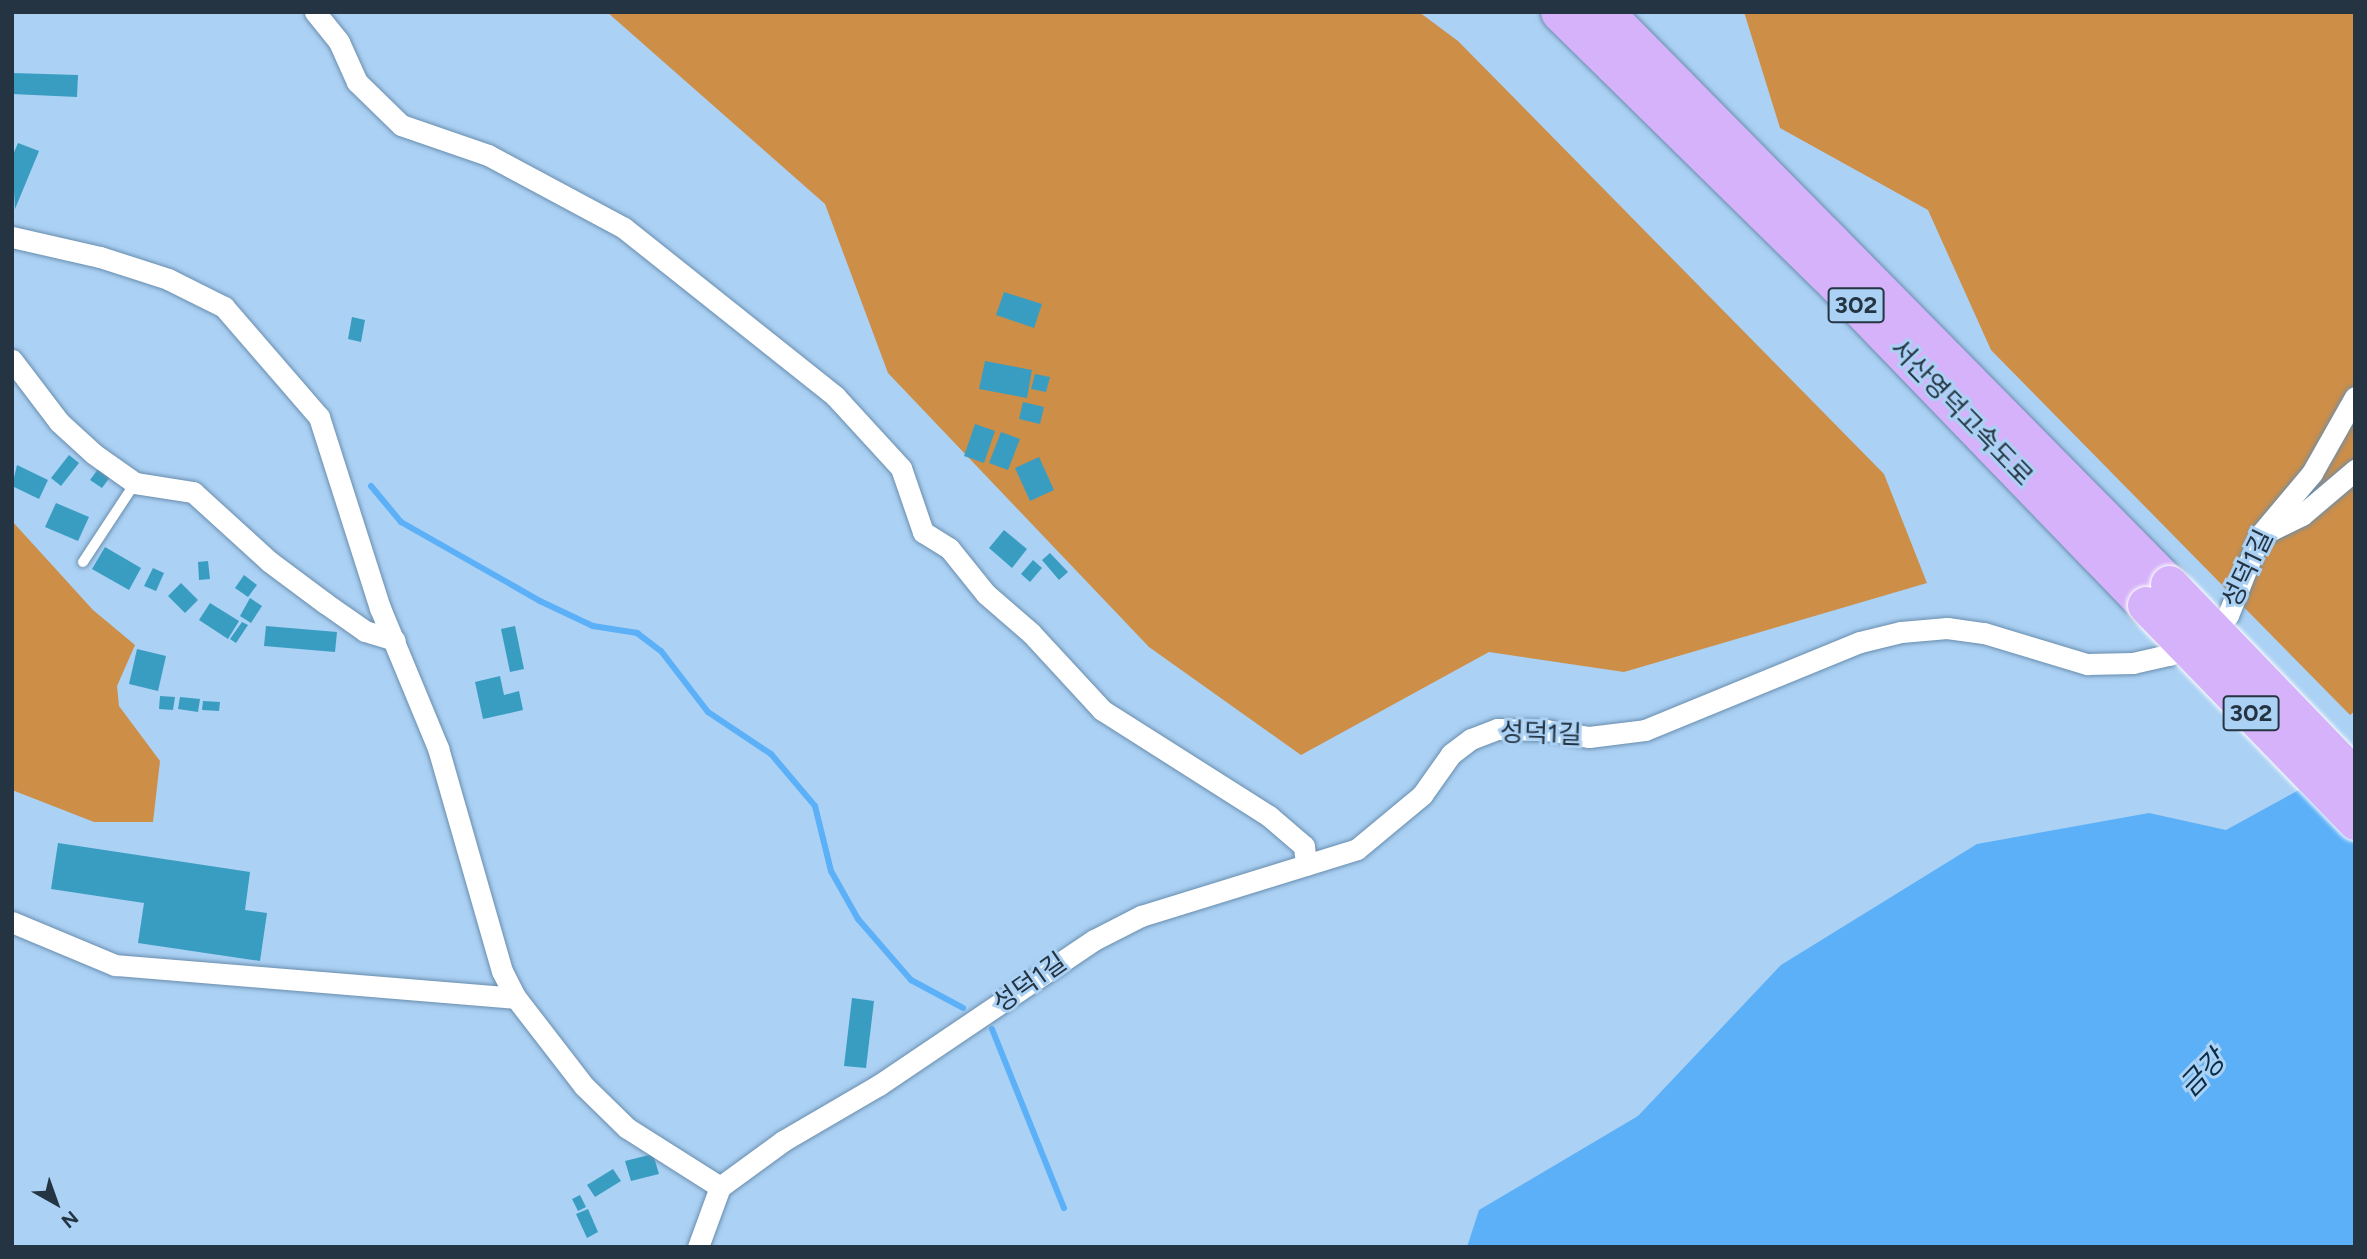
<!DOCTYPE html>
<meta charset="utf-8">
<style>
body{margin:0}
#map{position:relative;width:2367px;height:1259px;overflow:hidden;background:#abd1f4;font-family:Figtree,"Noto Sans KR",sans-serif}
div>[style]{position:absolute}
.green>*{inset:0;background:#cd8e48}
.water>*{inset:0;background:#5cb0f8}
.stream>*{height:6px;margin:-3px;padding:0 3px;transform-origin:3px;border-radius:3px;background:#5cb0f8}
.building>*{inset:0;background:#399dc2}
.roads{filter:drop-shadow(0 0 2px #698dad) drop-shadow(0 0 2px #698dad)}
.lane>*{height:10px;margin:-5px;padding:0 5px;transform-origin:5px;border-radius:5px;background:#fff}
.street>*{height:21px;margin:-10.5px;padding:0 10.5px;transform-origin:10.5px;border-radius:10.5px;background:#fff}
.highway>*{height:37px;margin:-18.5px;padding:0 18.5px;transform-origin:18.5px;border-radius:18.5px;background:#d5b2f9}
.bridges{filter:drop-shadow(0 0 2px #fff) drop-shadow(0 0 2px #fff)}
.highway-bridge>*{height:37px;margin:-18.5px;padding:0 18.5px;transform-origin:18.5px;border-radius:18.5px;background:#d5b2f9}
span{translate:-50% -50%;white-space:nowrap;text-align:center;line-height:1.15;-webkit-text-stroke:6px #abd1f4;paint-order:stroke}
.shield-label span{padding:2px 5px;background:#abd1f4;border:2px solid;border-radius:5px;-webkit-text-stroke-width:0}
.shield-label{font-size:24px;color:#253442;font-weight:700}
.street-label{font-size:26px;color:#253442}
.water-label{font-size:28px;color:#082c48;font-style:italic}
.frame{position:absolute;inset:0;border:14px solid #253442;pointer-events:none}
.north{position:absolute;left:21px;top:1168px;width:70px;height:70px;-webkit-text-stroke:5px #abd1f4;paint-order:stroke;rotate:140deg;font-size:19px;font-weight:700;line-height:28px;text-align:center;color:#253442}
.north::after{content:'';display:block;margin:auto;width:24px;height:32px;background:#253442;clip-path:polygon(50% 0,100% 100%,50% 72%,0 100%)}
</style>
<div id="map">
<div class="green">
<i style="clip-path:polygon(607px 12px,1419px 12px,1458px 41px,1884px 474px,1927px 583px,1624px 672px,1489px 652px,1301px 755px,1149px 647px,888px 373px,825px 204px)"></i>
<i style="clip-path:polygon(1744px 12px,2355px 12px,2355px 711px,2350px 715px,1991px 350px,1928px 210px,1780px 128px)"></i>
<i style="clip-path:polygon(12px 521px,93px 610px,135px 645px,117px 686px,119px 706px,160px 761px,153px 822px,94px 822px,12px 790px)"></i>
</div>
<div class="water">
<i style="clip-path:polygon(2355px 759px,2355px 1247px,1467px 1247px,1479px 1210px,1638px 1116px,1781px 965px,1977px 844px,2149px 813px,2226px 830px)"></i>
</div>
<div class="stream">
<i style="left:371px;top:486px;width:47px;rotate:50.2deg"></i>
<i style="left:401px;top:522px;width:160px;rotate:29.6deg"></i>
<i style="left:540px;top:601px;width:59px;rotate:25.3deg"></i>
<i style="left:593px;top:626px;width:45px;rotate:9deg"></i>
<i style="left:637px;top:633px;width:30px;rotate:37deg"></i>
<i style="left:661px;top:651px;width:77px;rotate:52.4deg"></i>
<i style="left:708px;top:712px;width:76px;rotate:33.7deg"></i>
<i style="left:771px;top:754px;width:68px;rotate:49.8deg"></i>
<i style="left:815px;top:806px;width:67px;rotate:76.2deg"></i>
<i style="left:831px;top:871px;width:55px;rotate:60.6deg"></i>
<i style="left:858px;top:919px;width:81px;rotate:49deg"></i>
<i style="left:911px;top:980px;width:59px;rotate:28.3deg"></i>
<i style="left:992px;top:1029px;width:193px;rotate:68.1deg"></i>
</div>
<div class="building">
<i style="clip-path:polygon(12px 73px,78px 75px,77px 97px,12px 94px)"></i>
<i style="clip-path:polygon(18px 143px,39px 151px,15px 209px,12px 157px)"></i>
<i style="clip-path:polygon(1004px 292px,1042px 304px,1034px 328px,996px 315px)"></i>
<i style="clip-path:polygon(352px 317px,365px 320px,361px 342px,348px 339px)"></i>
<i style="clip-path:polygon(985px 361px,1032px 370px,1027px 398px,979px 389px)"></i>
<i style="clip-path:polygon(1035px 374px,1050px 377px,1046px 392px,1031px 389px)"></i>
<i style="clip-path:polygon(1023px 402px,1044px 407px,1040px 424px,1019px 419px)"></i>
<i style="clip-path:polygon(975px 424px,995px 431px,984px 463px,964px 456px)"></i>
<i style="clip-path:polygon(1001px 432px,1020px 439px,1008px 470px,989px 463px)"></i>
<i style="clip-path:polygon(69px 455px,79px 463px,61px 486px,51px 478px)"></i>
<i style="clip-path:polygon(1039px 457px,1054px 490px,1030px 501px,1015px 468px)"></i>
<i style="clip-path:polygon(17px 465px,48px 480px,39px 499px,12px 486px)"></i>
<i style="clip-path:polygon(101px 465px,113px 473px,102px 488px,90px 480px)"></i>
<i style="clip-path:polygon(56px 503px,89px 517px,78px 541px,45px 527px)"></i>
<i style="clip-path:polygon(1004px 530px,1027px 549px,1012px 568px,989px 548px)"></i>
<i style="clip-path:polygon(105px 547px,141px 568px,129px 590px,92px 569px)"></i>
<i style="clip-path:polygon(1050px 553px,1068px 572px,1059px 580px,1042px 560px)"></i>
<i style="clip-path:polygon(1033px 560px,1042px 568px,1030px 582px,1021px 574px)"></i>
<i style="clip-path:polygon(208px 561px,210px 579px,199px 580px,198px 562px)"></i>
<i style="clip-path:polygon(153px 568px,164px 573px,156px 591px,144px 586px)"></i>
<i style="clip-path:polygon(244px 575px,257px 585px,248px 597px,235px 588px)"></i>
<i style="clip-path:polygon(181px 583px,198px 600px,185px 613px,168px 596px)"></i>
<i style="clip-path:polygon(250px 598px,262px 606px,251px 623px,240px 616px)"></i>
<i style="clip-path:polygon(210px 603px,239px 621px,228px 639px,199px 620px)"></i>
<i style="clip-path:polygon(242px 622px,248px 625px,236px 643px,230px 639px)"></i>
<i style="clip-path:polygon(266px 626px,337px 632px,335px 652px,264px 646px)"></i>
<i style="clip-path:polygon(515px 626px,524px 669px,510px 672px,501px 629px)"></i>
<i style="clip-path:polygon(137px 649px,166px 656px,158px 691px,129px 684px)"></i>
<i style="clip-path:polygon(500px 676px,504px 695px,519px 691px,523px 710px,483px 719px,475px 682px)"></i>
<i style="clip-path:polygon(160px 696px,175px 697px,173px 710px,159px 709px)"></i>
<i style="clip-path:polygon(180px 697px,200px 699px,198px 712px,178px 709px)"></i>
<i style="clip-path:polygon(203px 701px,220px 702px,219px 711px,202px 710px)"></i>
<i style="clip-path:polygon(58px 843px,250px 872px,245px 910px,267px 913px,260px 961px,138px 943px,144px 903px,51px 889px)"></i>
<i style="clip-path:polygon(852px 998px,874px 1001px,866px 1068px,844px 1066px)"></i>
<i style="clip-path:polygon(653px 1154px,659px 1174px,631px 1181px,625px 1161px)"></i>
<i style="clip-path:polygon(613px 1169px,621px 1181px,595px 1197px,587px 1185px)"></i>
<i style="clip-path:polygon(580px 1195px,586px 1207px,578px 1211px,572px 1199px)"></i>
<i style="clip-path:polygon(588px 1209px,598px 1232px,587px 1238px,576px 1214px)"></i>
</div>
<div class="roads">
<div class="lane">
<i style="left:83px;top:562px;width:95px;rotate:-56.6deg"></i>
</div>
<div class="street">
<i style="left:315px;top:12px;width:38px;rotate:51deg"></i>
<i style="left:339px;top:42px;width:44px;rotate:65.8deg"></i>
<i style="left:357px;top:82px;width:62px;rotate:44.3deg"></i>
<i style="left:401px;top:125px;width:92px;rotate:19deg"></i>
<i style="left:488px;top:155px;width:154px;rotate:28.2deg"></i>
<i style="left:624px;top:228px;width:270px;rotate:38.5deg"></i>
<i style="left:835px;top:396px;width:98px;rotate:47.5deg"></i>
<i style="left:901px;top:468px;width:68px;rotate:71deg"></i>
<i style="left:923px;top:532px;width:31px;rotate:32deg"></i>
<i style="left:949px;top:548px;width:59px;rotate:51.2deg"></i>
<i style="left:986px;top:594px;width:60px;rotate:40.9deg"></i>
<i style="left:1031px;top:633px;width:105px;rotate:47.3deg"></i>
<i style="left:1102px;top:710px;width:198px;rotate:32.4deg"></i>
<i style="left:1269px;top:816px;width:46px;rotate:40.6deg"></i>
<i style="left:1304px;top:846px;width:19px;rotate:84deg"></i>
<i style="left:12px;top:237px;width:90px;rotate:12.8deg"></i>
<i style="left:100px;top:257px;width:71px;rotate:17.9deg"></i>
<i style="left:168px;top:279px;width:63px;rotate:26.6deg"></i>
<i style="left:224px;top:307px;width:145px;rotate:49.2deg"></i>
<i style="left:319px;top:417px;width:201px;rotate:72.3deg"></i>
<i style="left:380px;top:608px;width:152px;rotate:67.5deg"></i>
<i style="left:438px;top:748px;width:232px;rotate:74deg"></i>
<i style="left:502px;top:971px;width:30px;rotate:63deg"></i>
<i style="left:516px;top:998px;width:111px;rotate:52.3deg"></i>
<i style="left:584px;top:1086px;width:60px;rotate:44.3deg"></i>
<i style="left:627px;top:1128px;width:110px;rotate:32.4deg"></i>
<i style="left:12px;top:360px;width:78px;rotate:52.8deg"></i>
<i style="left:59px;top:422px;width:47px;rotate:42.4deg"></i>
<i style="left:94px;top:454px;width:50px;rotate:35.3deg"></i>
<i style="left:135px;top:483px;width:59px;rotate:8.8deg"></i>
<i style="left:193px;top:492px;width:104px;rotate:42.3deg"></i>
<i style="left:270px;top:562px;width:69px;rotate:36.7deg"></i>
<i style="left:325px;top:603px;width:49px;rotate:35deg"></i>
<i style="left:365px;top:631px;width:31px;rotate:17deg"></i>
<i style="left:2265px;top:533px;width:41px;rotate:-25.9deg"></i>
<i style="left:2302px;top:515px;width:70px;rotate:-40.3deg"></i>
<i style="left:12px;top:922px;width:112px;rotate:22.7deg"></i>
<i style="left:115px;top:965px;width:402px;rotate:4.7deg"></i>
<i style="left:698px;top:1247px;width:64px;rotate:-69.9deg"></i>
<i style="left:720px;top:1187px;width:78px;rotate:-36.1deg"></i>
<i style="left:783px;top:1141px;width:111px;rotate:-30.3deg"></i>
<i style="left:879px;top:1085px;width:259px;rotate:-34deg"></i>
<i style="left:1094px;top:940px;width:53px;rotate:-27.1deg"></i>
<i style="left:1141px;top:916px;width:226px;rotate:-17.2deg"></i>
<i style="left:1357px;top:849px;width:85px;rotate:-39.7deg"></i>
<i style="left:1422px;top:795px;width:50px;rotate:-54.7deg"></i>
<i style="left:1451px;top:754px;width:25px;rotate:-37deg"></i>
<i style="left:1471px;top:739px;width:28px;rotate:-21deg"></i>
<i style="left:1497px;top:729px;width:49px;rotate:1.2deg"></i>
<i style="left:1546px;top:730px;width:44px;rotate:9.2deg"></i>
<i style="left:1589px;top:737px;width:56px;rotate:-7.1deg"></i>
<i style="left:1645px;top:730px;width:232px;rotate:-22.3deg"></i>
<i style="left:1860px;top:642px;width:42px;rotate:-13.7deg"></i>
<i style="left:1901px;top:632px;width:46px;rotate:-5deg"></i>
<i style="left:1947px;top:628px;width:37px;rotate:8deg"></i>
<i style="left:1984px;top:633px;width:108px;rotate:16.8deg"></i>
<i style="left:2087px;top:664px;width:46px;rotate:-1.2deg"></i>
<i style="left:2133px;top:663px;width:37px;rotate:-13deg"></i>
<i style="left:2169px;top:655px;width:35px;rotate:-22deg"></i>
<i style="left:2201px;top:642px;width:38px;rotate:-45deg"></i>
<i style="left:2228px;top:615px;width:86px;rotate:-68.2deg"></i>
<i style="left:2260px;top:535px;width:81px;rotate:-50deg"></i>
<i style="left:2312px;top:473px;width:87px;rotate:-60.5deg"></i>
</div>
<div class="highway">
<i style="left:1559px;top:12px;width:375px;rotate:44.5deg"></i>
<i style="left:1827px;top:275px;width:459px;rotate:46deg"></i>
<i style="left:1605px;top:12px;width:803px;rotate:45.4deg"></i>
</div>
</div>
<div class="bridges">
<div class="highway-bridge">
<i style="left:2169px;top:584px;width:268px;rotate:46.1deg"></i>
<i style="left:2146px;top:605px;width:301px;rotate:45.9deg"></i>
</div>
</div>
<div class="shield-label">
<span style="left:1856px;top:305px">302</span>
<span style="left:2251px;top:713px">302</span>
</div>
<div class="street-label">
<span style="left:1961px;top:413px;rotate:46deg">서산영덕고속도로</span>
<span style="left:2248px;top:569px;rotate:-64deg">성덕1길</span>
<span style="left:1541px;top:734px;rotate:2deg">성덕1길</span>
<span style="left:1030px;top:983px;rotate:-35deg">성덕1길</span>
</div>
<div class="water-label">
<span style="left:2202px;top:1073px;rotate:-46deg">금강</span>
</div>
<div class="frame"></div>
<div class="north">N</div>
</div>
